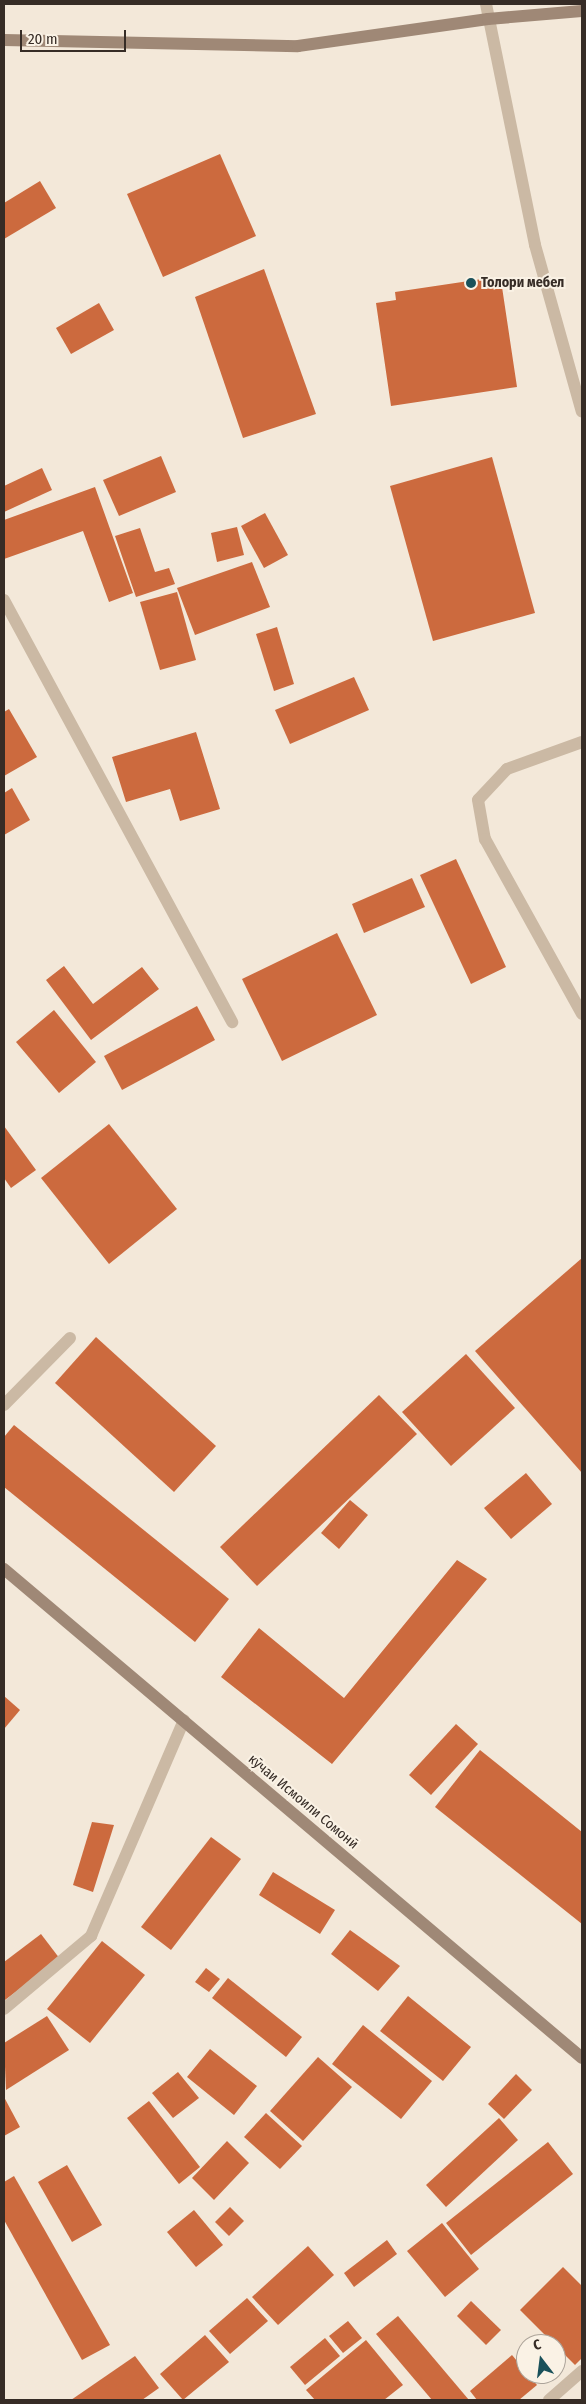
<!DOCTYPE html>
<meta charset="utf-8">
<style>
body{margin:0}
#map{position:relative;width:586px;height:2404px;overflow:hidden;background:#f3e8d9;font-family:"Fira Sans Condensed",sans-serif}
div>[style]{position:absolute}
.building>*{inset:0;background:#cc6a3e}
.lane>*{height:12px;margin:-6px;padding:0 6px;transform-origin:6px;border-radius:6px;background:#cbb9a4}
.street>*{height:12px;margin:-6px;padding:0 6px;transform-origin:6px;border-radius:6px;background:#cbb9a4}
.secondary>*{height:12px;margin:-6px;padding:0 6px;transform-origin:6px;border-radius:6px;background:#9f8876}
.dots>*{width:14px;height:14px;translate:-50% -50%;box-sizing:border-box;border:2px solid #faf2e5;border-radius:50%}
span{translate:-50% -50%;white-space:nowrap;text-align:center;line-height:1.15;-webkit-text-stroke:4px #faf2e5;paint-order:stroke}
.poi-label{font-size:14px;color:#362c26;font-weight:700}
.left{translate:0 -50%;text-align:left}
.street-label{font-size:14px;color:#362c26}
.frame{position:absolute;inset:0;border:5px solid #362c26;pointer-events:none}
.north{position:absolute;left:516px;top:2334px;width:50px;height:50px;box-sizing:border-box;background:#faf2e5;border:1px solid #aca399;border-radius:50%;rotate:345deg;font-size:14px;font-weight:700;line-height:20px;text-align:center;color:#362c26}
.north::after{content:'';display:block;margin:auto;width:18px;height:22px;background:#1a515a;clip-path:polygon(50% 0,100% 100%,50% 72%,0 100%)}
.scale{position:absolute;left:20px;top:30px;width:106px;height:22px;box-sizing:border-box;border:2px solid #362c26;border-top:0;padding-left:6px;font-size:15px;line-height:18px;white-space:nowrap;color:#362c26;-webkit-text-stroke:4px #faf2e5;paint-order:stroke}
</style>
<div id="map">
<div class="building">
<i style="clip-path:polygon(220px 154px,256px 236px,163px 277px,127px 194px)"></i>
<i style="clip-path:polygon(40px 181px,56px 208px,4px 239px,4px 203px)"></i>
<i style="clip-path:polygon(264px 269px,316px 414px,243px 438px,195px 297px)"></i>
<i style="clip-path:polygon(489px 278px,490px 288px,502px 287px,517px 387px,391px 406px,376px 303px,396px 300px,395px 292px)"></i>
<i style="clip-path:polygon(99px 303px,114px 330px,71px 354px,56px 328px)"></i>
<i style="clip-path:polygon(161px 456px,176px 492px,119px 516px,103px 480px)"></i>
<i style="clip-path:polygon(492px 457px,535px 613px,433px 641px,390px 486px)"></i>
<i style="clip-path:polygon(42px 468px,52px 490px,4px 512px,4px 486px)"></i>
<i style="clip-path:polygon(95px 487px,133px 593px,109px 602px,83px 531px,4px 559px,4px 520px)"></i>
<i style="clip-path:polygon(265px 513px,288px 555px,264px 568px,241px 526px)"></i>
<i style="clip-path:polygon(237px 527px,244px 555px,217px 562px,211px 533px)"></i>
<i style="clip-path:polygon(140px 528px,155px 572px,169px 568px,175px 584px,136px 597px,115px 536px)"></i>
<i style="clip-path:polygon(252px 562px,270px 607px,195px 635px,177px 588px)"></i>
<i style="clip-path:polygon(177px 592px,196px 660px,160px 670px,140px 602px)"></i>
<i style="clip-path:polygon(277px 627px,294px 684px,274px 691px,256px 634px)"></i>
<i style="clip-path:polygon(354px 677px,369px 710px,290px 744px,275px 710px)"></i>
<i style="clip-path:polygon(9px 709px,37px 757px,4px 776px,4px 712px)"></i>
<i style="clip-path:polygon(196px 732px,220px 809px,180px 821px,170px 789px,126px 802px,112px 757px)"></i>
<i style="clip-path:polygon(12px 788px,30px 820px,4px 835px,4px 793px)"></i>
<i style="clip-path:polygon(456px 859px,506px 967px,471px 984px,420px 875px)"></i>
<i style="clip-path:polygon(412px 878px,425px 907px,364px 933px,352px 904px)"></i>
<i style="clip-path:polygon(337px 933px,377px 1015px,282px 1061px,242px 979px)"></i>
<i style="clip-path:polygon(64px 966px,93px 1004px,142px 967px,159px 989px,91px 1040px,46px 980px)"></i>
<i style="clip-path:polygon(197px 1006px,215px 1040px,122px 1090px,104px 1056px)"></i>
<i style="clip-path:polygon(54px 1010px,96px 1062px,59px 1093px,16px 1042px)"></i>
<i style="clip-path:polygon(109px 1124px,177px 1209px,109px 1264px,41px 1178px)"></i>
<i style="clip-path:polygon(4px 1126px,36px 1170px,11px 1188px,4px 1178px)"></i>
<i style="clip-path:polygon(582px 1258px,582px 1473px,475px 1351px)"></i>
<i style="clip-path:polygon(96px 1337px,216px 1446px,174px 1492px,55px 1383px)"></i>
<i style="clip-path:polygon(466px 1354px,515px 1408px,451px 1466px,402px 1412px)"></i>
<i style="clip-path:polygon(379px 1395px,417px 1434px,257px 1586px,220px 1547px)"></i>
<i style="clip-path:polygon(14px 1425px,229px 1599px,195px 1642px,4px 1487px,4px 1437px)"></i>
<i style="clip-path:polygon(526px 1473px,552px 1504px,511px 1539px,484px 1508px)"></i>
<i style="clip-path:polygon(350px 1500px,368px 1515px,339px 1549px,321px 1533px)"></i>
<i style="clip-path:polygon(457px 1560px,487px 1579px,332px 1764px,221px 1677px,259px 1628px,344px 1698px)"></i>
<i style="clip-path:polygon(4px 1696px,20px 1710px,4px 1729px)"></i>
<i style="clip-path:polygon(456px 1724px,478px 1744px,431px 1795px,409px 1775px)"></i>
<i style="clip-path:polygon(480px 1750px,582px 1832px,582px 1924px,435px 1807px)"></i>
<i style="clip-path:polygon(92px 1822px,114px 1825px,93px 1892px,73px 1885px)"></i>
<i style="clip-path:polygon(211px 1837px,241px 1859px,171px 1950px,141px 1927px)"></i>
<i style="clip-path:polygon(273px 1872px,335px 1910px,320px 1934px,259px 1895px)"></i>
<i style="clip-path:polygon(350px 1930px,400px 1966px,378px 1991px,331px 1954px)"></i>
<i style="clip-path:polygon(41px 1934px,60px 1959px,5px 2000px,4px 1962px)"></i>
<i style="clip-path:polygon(102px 1941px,145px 1975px,90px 2043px,47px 2009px)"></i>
<i style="clip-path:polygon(206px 1968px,220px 1979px,209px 1992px,195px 1982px)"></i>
<i style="clip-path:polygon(228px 1978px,302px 2037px,286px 2057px,212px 1998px)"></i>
<i style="clip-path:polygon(408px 1996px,471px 2047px,443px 2081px,380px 2031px)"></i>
<i style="clip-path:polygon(47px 2016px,69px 2050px,6px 2090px,4px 2043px)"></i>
<i style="clip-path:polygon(363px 2025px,432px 2081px,401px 2119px,332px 2064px)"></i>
<i style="clip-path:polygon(210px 2049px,257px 2086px,234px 2115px,187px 2077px)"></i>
<i style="clip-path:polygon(318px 2057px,352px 2087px,303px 2141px,270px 2111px)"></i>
<i style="clip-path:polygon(178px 2072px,199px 2098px,173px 2118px,152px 2093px)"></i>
<i style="clip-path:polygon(516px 2074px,532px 2090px,504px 2119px,488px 2104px)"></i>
<i style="clip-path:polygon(4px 2097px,20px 2127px,4px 2136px)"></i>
<i style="clip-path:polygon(149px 2101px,200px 2167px,179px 2184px,127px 2118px)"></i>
<i style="clip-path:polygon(266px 2113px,302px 2146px,280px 2169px,244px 2137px)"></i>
<i style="clip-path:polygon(499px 2118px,518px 2140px,446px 2207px,426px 2185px)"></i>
<i style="clip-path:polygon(227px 2141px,249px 2163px,214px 2200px,192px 2178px)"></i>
<i style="clip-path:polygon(548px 2142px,573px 2174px,471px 2255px,446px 2223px)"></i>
<i style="clip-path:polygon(67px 2165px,102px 2225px,72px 2242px,38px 2182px)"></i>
<i style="clip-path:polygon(14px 2176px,110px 2345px,82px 2360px,4px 2220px,4px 2182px)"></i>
<i style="clip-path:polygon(230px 2207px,244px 2221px,229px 2236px,215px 2222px)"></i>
<i style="clip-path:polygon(194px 2210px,223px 2245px,196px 2267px,167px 2232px)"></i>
<i style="clip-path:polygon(442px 2223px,479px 2269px,445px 2297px,407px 2251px)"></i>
<i style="clip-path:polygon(387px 2240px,397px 2254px,354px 2287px,344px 2273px)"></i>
<i style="clip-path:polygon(308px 2246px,334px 2275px,278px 2325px,252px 2297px)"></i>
<i style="clip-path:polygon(563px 2267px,582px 2286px,582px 2358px,575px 2365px,520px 2310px)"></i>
<i style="clip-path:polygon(247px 2298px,268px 2321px,230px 2354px,209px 2331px)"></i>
<i style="clip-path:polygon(471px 2301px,501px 2330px,486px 2345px,457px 2316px)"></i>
<i style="clip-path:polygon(398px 2316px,469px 2400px,432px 2400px,376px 2334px)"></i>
<i style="clip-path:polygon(348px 2321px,362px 2338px,343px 2353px,329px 2336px)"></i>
<i style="clip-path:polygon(205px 2335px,229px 2362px,183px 2400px,160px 2374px)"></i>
<i style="clip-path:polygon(325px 2338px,340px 2356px,305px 2385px,290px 2367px)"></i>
<i style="clip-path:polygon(366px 2340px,403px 2385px,384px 2400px,315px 2400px,306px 2390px)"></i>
<i style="clip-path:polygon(512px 2355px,537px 2385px,519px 2400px,477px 2400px,470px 2391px)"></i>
<i style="clip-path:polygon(135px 2356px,159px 2388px,142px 2400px,71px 2400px)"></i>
</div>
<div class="lane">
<i style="left:4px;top:1405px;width:94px;rotate:-45.4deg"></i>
</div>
<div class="street">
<i style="left:486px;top:4px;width:246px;rotate:78.5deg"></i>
<i style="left:535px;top:245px;width:173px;rotate:74.3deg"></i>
<i style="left:4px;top:600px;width:480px;rotate:61.6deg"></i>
<i style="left:582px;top:742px;width:80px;rotate:160.2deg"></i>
<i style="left:507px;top:769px;width:42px;rotate:133.1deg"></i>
<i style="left:478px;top:800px;width:40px;rotate:80deg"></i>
<i style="left:485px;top:839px;width:200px;rotate:61deg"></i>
<i style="left:4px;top:2009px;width:114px;rotate:-40deg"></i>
<i style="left:91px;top:1936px;width:235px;rotate:-66.7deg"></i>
<i style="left:549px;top:2400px;width:44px;rotate:-41.3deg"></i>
</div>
<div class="secondary">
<i style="left:4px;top:40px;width:294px;rotate:1.2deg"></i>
<i style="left:298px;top:46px;width:192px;rotate:-8.1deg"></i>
<i style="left:488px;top:19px;width:94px;rotate:-4.9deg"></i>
<i style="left:4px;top:1569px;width:757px;rotate:40.23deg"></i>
</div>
<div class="dots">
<i style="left:471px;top:283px;background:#1a515a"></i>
</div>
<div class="poi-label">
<span class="left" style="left:481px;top:283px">Толори мебел</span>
</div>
<div class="street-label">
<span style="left:303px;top:1802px;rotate:40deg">кӯчаи Исмоили Сомонӣ</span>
</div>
<div class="frame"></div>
<div class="north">С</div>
<div class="scale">20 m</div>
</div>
